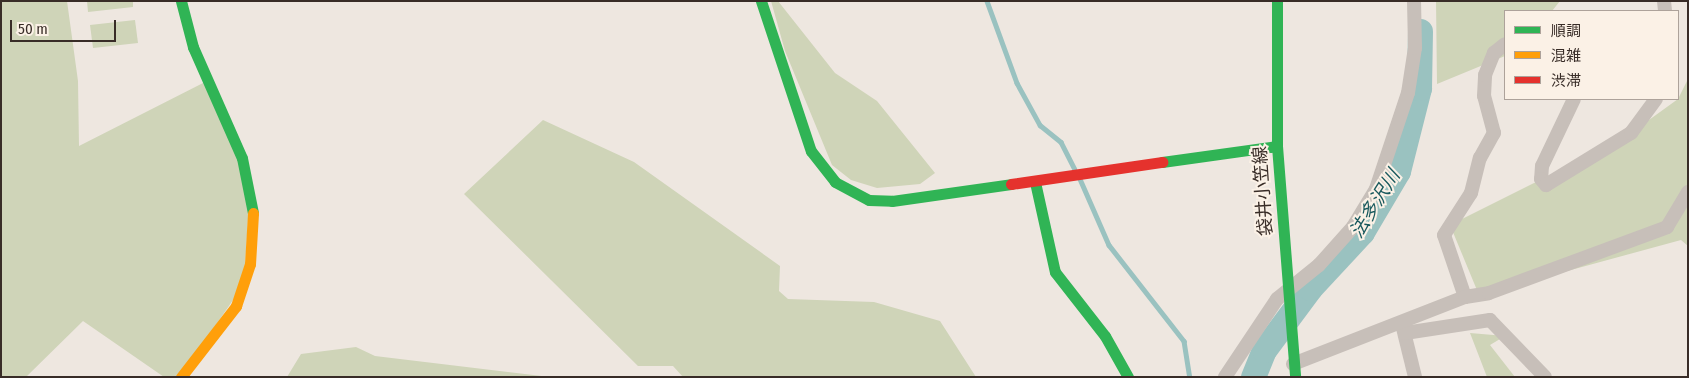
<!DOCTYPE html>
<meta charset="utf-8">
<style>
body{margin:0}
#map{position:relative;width:1689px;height:378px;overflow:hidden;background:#eee7e0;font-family:"Fira Sans Condensed","Noto Sans JP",sans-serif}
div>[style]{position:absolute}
.green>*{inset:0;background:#cfd4b8}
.stream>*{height:4.5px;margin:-2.25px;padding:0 2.25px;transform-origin:2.25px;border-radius:2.25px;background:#9ac2c0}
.river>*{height:25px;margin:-12.5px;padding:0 12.5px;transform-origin:12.5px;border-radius:12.5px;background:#9ac2c0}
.street>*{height:14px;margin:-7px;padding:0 7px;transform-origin:7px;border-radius:7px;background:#c7bfb9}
.fast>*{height:11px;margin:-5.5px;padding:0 5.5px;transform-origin:5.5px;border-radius:5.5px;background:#30b455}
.slow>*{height:11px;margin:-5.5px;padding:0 5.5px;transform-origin:5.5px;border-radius:5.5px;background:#ff9f0a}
.jam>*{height:11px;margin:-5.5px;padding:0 5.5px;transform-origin:5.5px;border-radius:5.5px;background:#e5322d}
span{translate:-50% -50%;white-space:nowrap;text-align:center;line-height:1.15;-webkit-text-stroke:4px #fbf1e6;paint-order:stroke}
.street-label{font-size:18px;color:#382c27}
.water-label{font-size:19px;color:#19595d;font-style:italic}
.frame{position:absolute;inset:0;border:2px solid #382c27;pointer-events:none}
.legend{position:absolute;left:1504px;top:10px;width:175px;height:90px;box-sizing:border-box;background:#fbf1e6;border:1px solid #ada29a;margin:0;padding:6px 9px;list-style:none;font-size:15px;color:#382c27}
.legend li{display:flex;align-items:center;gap:10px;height:25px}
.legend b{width:25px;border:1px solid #ada29a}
.scale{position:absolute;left:10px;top:20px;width:106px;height:22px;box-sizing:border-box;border:2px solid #382c27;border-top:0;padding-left:6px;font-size:15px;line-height:18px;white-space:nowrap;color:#382c27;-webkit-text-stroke:4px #fbf1e6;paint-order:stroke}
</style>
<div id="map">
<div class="green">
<i style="clip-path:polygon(1px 1px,67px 1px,78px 81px,79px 146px,207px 81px,250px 186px,244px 284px,180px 377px,164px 377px,83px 321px,26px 377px,1px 377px)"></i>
<i style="clip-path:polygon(87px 1px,133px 1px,133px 7px,88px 12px)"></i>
<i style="clip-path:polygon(771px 1px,778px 1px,835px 73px,877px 101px,935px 173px,920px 184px,877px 188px,851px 180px,832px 165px,785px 51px)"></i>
<i style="clip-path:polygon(1436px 1px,1560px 1px,1552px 11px,1505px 11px,1505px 56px,1437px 84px)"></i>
<i style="clip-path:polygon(135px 20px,138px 43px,93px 48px,90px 25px)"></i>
<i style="clip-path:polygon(1688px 79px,1688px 246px,1681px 240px,1479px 295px,1450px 225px,1624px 138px,1678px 99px)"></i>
<i style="clip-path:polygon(543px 120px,634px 162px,780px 266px,779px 291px,788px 299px,874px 302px,940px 321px,976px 377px,683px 377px,673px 366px,638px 366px,464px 194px)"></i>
<i style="clip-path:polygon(1470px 333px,1505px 336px,1490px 345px,1515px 377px,1487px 377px)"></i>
<i style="clip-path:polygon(356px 347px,375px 356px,550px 377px,287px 377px,301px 354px)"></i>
</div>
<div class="stream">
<i style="left:987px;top:1px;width:87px;rotate:69.9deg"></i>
<i style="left:1017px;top:83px;width:48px;rotate:61.3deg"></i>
<i style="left:1040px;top:125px;width:27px;rotate:39deg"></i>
<i style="left:1061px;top:142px;width:30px;rotate:63deg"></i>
<i style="left:1080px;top:179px;width:72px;rotate:66.3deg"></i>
<i style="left:1109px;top:245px;width:122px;rotate:52deg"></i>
<i style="left:1184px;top:341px;width:36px;rotate:81deg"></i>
</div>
<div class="river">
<i style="left:1253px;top:377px;width:29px;rotate:-68deg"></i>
<i style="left:1264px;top:350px;width:77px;rotate:-53.4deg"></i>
<i style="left:1310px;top:288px;width:76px;rotate:-47.1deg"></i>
<i style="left:1362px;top:232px;width:71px;rotate:-59.5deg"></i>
<i style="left:1398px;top:171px;width:86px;rotate:-75.8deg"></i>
<i style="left:1419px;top:88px;width:57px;rotate:-89deg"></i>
</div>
<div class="street">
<i style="left:1664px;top:1px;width:10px;rotate:84deg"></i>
<i style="left:1574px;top:99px;width:74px;rotate:115.5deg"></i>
<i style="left:1542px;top:166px;width:13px;rotate:94deg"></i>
<i style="left:1541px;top:179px;width:8px;rotate:50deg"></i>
<i style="left:1546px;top:185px;width:100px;rotate:-31.5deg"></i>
<i style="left:1631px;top:133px;width:42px;rotate:-53.7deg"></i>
<i style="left:1465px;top:297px;width:65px;rotate:-108.7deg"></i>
<i style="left:1444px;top:235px;width:50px;rotate:-57.3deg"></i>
<i style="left:1471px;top:193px;width:36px;rotate:-76deg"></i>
<i style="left:1480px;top:158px;width:29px;rotate:-61deg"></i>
<i style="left:1494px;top:133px;width:38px;rotate:-105deg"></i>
<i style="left:1484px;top:96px;width:21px;rotate:-87deg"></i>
<i style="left:1485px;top:75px;width:24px;rotate:-68deg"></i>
<i style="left:1494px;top:53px;width:14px;rotate:-39deg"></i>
<i style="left:1402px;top:324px;width:55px;rotate:76.2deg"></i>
<i style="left:1405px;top:333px;width:86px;rotate:-8.7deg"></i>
<i style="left:1490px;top:320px;width:79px;rotate:46deg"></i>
<i style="left:1293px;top:364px;width:185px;rotate:-21.3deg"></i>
<i style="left:1465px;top:297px;width:24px;rotate:-9deg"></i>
<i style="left:1489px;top:293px;width:190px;rotate:-20.3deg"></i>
<i style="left:1667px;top:227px;width:41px;rotate:-59deg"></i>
<i style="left:1225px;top:377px;width:94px;rotate:-56.3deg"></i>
<i style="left:1277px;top:299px;width:54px;rotate:-39deg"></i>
<i style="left:1319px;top:265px;width:51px;rotate:-48.2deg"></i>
<i style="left:1353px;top:227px;width:44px;rotate:-58.8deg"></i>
<i style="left:1376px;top:189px;width:101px;rotate:-71.6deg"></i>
<i style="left:1408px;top:93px;width:46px;rotate:-81.2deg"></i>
<i style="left:1415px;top:48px;width:47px;rotate:-91.2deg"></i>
</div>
<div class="fast">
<i style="left:181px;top:1px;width:48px;rotate:75.4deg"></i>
<i style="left:193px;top:47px;width:121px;rotate:66.2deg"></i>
<i style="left:242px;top:158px;width:56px;rotate:78.7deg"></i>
<i style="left:761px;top:1px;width:158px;rotate:71.6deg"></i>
<i style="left:811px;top:151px;width:39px;rotate:52deg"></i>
<i style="left:835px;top:182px;width:38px;rotate:28deg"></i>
<i style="left:869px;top:200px;width:23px;rotate:2deg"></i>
<i style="left:892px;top:201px;width:120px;rotate:-8.1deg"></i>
<i style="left:1277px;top:1px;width:145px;rotate:90deg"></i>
<i style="left:1277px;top:146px;width:232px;rotate:85.5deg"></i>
<i style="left:1162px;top:162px;width:116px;rotate:-7.9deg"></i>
<i style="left:1035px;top:182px;width:92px;rotate:77.5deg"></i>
<i style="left:1055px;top:272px;width:81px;rotate:52deg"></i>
<i style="left:1105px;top:336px;width:47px;rotate:60.7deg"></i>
</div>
<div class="slow">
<i style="left:181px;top:377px;width:90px;rotate:-52.2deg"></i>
<i style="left:236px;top:306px;width:44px;rotate:-71.6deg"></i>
<i style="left:250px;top:264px;width:51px;rotate:-86.6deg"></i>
</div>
<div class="jam">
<i style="left:1011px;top:184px;width:153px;rotate:-8.3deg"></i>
</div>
<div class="street-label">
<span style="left:1263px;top:191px;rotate:-94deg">袋井小笠線</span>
</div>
<div class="water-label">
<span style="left:1375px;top:204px;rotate:-58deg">法多沢川</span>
</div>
<div class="frame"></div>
<ul class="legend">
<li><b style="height:6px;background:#30b455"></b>順調</li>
<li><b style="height:6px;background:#ff9f0a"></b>混雑</li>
<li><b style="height:6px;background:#e5322d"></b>渋滞</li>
</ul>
<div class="scale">50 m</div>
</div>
